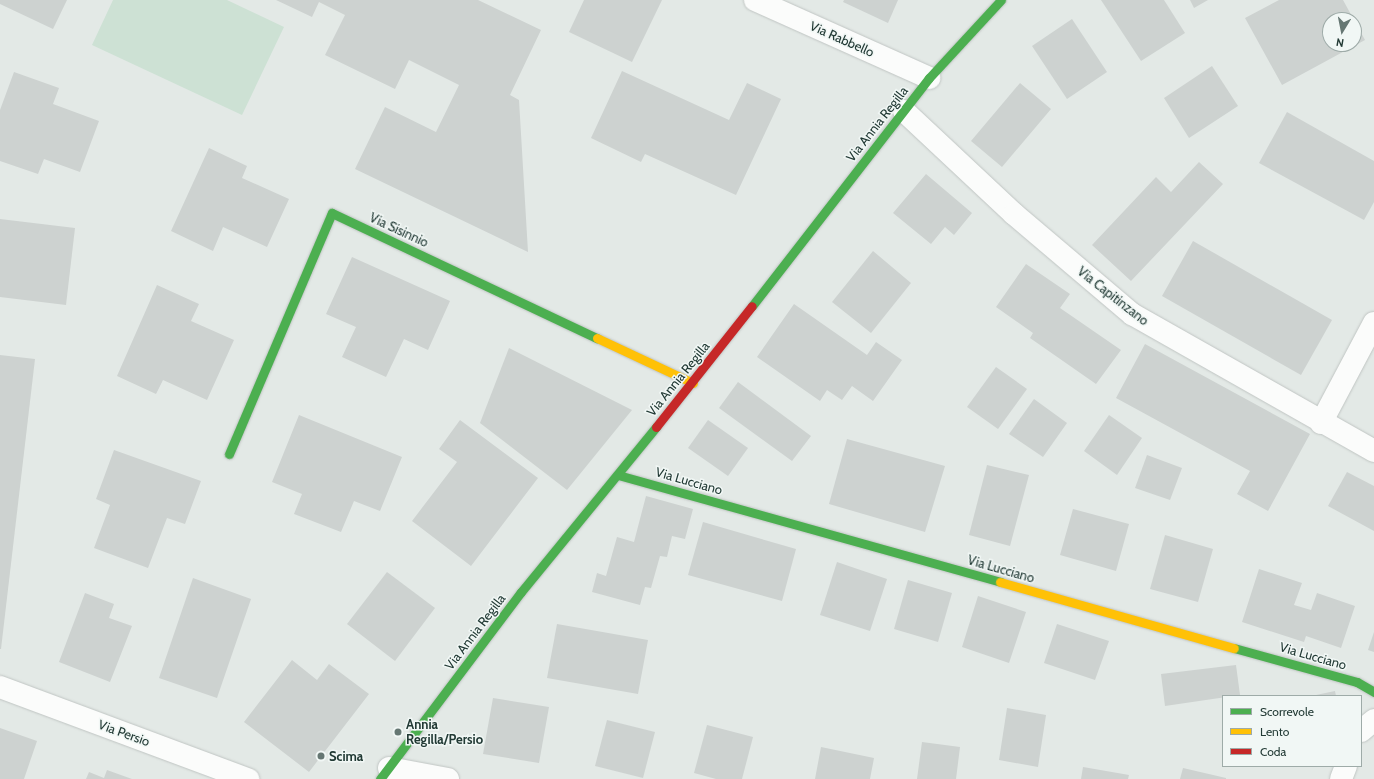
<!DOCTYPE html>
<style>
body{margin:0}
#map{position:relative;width:1374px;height:779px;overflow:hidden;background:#e3e9e6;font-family:Cabin,sans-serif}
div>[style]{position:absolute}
.green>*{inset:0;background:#cde1d4}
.building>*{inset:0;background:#cdd2d0}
.roads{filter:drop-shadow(0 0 1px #c0c5c3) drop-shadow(0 0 1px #c0c5c3)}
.street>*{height:22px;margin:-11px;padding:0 11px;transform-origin:11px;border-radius:11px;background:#fbfcfb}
.fast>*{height:9px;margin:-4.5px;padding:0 4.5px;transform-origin:4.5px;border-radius:4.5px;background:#4caf50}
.slow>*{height:9px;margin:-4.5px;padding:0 4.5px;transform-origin:4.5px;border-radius:4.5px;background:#ffc107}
.jam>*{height:9px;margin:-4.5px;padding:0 4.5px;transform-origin:4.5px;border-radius:4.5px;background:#c62828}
.dots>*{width:11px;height:11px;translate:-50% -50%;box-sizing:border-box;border:2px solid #f1f7f5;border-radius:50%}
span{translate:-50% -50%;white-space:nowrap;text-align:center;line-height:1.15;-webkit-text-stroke:3px #f1f7f5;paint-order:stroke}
.street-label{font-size:13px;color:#223a35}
.poi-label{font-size:13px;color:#223a35;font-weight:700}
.left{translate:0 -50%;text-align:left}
.legend{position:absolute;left:1222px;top:695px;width:140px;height:72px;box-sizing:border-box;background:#f1f7f5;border:1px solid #9eaba8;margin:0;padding:5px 7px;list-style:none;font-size:12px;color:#223a35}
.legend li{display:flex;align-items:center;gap:8px;height:20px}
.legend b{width:20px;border:1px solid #9eaba8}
.north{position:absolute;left:1322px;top:12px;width:40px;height:40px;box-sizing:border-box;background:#f1f7f5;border:1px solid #9eaba8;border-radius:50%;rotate:190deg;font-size:11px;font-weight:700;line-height:16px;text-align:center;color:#223a35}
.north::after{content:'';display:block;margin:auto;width:14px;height:18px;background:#667773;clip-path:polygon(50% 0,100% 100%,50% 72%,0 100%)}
</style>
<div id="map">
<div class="green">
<i style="clip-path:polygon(113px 0,227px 0,284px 27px,242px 115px,92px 45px)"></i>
</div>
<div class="building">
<i style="clip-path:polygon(0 0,67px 0,53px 29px,0 4px)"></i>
<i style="clip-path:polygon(276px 0,478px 0,541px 30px,510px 95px,519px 100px,528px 252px,355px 169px,385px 107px,436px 132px,459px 85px,409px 60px,395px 89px,325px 55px,345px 15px,319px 2px,312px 17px)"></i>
<i style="clip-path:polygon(584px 0,662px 0,632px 62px,569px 32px)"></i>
<i style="clip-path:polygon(844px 0,898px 0,888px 23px,843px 2px)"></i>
<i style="clip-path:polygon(1101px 0,1164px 0,1185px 33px,1141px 61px)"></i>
<i style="clip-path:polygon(1190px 0,1208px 0,1194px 8px)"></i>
<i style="clip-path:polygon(evenodd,1279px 0,1343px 0,1365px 40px,1282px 85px,1245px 18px,1279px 0,1330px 20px,1354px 20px,1354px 44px,1330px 44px,1330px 20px)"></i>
<i style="clip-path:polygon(1072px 19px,1107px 72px,1067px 99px,1032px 46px)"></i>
<i style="clip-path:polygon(1212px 66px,1238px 106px,1189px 138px,1164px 98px)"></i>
<i style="clip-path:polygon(622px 71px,729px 120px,747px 83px,781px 99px,736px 195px,645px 154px,641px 162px,591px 138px)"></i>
<i style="clip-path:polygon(14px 72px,59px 88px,53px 104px,99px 121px,80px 172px,44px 159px,38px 174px,0 161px,0 110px)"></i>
<i style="clip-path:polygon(1020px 83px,1051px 109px,1002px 167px,971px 141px)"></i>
<i style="clip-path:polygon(1287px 112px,1374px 161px,1374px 202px,1364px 220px,1259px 163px)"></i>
<i style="clip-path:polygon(209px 148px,247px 166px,242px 178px,289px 199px,267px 247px,223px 227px,213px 251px,171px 231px)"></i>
<i style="clip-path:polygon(1199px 162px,1223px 184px,1131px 281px,1092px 245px,1156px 177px,1171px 192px)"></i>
<i style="clip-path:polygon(926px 174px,972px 213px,954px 235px,945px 227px,931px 244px,893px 213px)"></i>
<i style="clip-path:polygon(0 219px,75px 228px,66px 305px,0 297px)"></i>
<i style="clip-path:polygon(1193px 241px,1332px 320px,1301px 375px,1162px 296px)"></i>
<i style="clip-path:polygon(873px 251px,911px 283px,871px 333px,832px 302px)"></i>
<i style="clip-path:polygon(352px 257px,450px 301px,428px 350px,404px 339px,386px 377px,342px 357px,356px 327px,326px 314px)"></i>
<i style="clip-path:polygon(1026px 264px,1070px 294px,1060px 308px,1121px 350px,1096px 384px,1030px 338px,1033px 333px,996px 307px)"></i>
<i style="clip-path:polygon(157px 285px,199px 304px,191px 321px,234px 340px,207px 400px,163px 380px,156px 394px,117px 376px)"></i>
<i style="clip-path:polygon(794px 304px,867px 355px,876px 342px,902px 360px,873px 401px,852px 386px,842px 400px,827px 390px,820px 401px,757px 357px)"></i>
<i style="clip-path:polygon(1145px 344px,1310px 434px,1268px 511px,1237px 494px,1250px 471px,1116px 398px)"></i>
<i style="clip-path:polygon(509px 348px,632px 410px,567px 490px,480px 423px)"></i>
<i style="clip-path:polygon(0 355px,35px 359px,1px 649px,0 649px)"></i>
<i style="clip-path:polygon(996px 367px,1027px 389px,998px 429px,967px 407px)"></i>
<i style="clip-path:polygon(738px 382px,811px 436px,792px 461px,719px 408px)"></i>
<i style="clip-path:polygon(1034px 399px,1067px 423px,1043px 457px,1009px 434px)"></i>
<i style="clip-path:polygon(299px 415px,402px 457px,380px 511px,354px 501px,341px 532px,294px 514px,302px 494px,272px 482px)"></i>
<i style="clip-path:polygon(1109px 415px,1142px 438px,1117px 475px,1084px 451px)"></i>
<i style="clip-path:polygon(460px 420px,538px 478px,471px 566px,412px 521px,457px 462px,439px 449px)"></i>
<i style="clip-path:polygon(708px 420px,748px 448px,728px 476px,688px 448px)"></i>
<i style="clip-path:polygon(847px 439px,945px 466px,925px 532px,829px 504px)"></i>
<i style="clip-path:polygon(114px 450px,201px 481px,185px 524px,167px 518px,148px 568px,94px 548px,110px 505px,96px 499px)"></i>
<i style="clip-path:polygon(1147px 455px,1182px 468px,1170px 500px,1135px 488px)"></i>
<i style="clip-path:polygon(987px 465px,1029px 475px,1010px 546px,969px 535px)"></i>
<i style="clip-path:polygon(1347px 472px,1374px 486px,1374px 531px,1328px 506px)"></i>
<i style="clip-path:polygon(646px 496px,693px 509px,685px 539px,672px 536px,667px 557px,660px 556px,651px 588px,645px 587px,640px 605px,592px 592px,597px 573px,606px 576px,617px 537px,634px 542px)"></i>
<i style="clip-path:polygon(1073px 509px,1129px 524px,1116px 571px,1060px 555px)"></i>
<i style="clip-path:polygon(703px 522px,796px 549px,782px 601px,688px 575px)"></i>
<i style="clip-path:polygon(1165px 535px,1213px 549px,1198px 602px,1150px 589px)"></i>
<i style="clip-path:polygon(837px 562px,887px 579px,870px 631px,820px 615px)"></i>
<i style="clip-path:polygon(1259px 569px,1302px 583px,1294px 605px,1311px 610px,1317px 593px,1355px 606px,1341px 648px,1306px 636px,1304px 642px,1242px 622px)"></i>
<i style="clip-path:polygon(387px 572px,435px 608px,395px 661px,347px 624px)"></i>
<i style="clip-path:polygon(193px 578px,251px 599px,217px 698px,159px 678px)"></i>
<i style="clip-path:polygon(908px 580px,952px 593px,938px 642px,894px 629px)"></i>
<i style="clip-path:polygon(85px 593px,114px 604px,109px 618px,132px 626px,110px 682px,59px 662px)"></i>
<i style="clip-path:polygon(978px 596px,1026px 612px,1009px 663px,962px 647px)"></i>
<i style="clip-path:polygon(557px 624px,648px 640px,638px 694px,547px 678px)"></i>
<i style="clip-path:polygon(1057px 624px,1109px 641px,1095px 680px,1044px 663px)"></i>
<i style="clip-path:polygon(1374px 632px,1374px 652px,1368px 650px)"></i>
<i style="clip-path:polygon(292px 660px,317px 680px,329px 664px,369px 694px,309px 772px,244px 722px)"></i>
<i style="clip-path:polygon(1236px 665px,1240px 695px,1165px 706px,1161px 674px)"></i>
<i style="clip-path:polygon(1335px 691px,1336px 696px,1316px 696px,1316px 695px)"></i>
<i style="clip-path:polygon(493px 698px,549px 707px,539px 763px,483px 754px)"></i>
<i style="clip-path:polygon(1007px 708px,1046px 715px,1038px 767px,999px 760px)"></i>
<i style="clip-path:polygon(607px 720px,655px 732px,643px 778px,595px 766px)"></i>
<i style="clip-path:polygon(707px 725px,753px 737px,742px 779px,716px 779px,694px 773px)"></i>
<i style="clip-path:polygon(0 728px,37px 741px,24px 779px,0 779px)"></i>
<i style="clip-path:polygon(922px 742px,960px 747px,956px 779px,917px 779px)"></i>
<i style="clip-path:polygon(821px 747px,874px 758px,870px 779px,815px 779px)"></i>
<i style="clip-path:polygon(1083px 767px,1129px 775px,1128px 779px,1081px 779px)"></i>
<i style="clip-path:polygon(1183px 768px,1226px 778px,1226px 779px,1180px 779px)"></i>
<i style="clip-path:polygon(107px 770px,132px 779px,86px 779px,89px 772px,104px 778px)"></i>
</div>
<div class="roads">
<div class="street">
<i style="left:755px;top:0;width:191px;rotate:24.1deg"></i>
<i style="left:904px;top:111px;width:151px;rotate:43.1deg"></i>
<i style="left:1014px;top:214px;width:155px;rotate:40.3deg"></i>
<i style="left:1132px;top:314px;width:278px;rotate:29.5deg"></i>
<i style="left:1321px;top:423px;width:113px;rotate:-62.1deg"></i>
<i style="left:0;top:687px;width:265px;rotate:20.4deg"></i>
<i style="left:1361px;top:731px;width:17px;rotate:-40deg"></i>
<i style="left:389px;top:768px;width:60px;rotate:10.6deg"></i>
<i style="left:1341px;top:779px;width:14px;rotate:-69deg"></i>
</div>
<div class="fast">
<i style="left:752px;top:306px;width:289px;rotate:-52.2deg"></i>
<i style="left:929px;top:78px;width:106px;rotate:-47.3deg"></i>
<i style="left:229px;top:454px;width:262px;rotate:-66.9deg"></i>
<i style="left:332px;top:213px;width:293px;rotate:25.3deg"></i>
<i style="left:618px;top:475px;width:397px;rotate:15.6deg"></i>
<i style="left:1234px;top:648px;width:128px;rotate:15.5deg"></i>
<i style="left:1357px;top:682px;width:20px;rotate:30deg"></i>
<i style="left:380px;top:779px;width:234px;rotate:-53deg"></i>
<i style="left:521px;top:592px;width:213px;rotate:-50.7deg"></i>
</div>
<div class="slow">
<i style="left:597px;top:338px;width:106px;rotate:25.1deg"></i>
<i style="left:1000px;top:582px;width:243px;rotate:15.8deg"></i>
</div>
<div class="jam">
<i style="left:656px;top:427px;width:154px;rotate:-51.6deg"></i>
</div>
</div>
<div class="dots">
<i style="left:398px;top:732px;background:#667773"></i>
<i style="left:321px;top:756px;background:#667773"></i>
</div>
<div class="street-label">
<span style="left:842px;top:39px;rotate:24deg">Via Rabbello</span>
<span style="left:877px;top:124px;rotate:-52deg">Via Annia Regilla</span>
<span style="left:399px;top:230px;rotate:25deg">Via Sisinnio</span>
<span style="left:1113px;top:296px;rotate:38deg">Via Capitinzano</span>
<span style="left:678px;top:379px;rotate:-51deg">Via Annia Regilla</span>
<span style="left:689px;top:481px;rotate:16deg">Via Lucciano</span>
<span style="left:1001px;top:569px;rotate:16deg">Via Lucciano</span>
<span style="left:475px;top:632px;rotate:-53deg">Via Annia Regilla</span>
<span style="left:1313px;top:656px;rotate:16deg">Via Lucciano</span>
<span style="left:124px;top:733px;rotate:20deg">Via Persio</span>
</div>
<div class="poi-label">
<span class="left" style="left:406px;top:732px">Annia<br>Regilla/Persio</span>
<span class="left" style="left:329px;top:756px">Scima</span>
</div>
<ul class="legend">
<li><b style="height:5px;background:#4caf50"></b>Scorrevole</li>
<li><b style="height:5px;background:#ffc107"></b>Lento</li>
<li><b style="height:5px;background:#c62828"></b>Coda</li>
</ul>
<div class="north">N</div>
</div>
